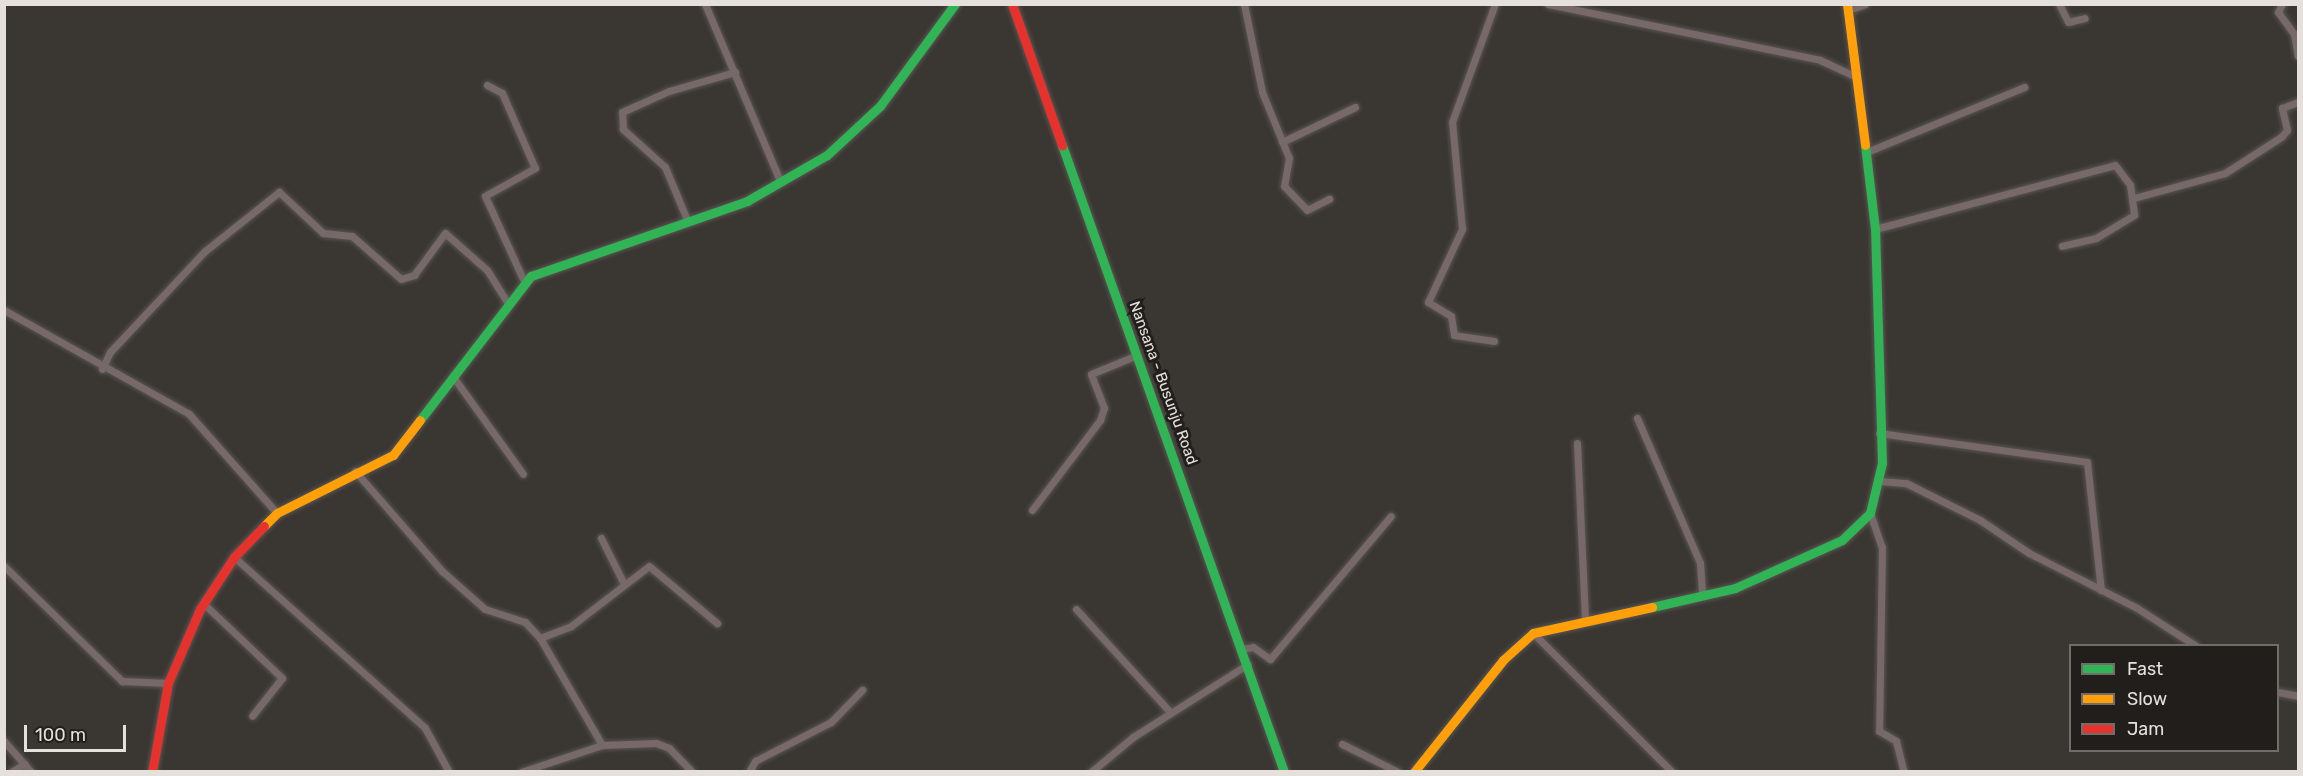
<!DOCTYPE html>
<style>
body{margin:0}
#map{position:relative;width:2303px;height:776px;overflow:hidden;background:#3a3632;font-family:Rubik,sans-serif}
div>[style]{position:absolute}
.roads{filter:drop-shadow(0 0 2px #585551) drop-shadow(0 0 2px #585551)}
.street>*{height:7px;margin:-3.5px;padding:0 3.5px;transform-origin:3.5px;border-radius:3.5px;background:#77686a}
.fast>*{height:9px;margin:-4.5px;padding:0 4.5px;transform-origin:4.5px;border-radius:4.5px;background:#30b455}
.slow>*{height:9px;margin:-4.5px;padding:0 4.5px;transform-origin:4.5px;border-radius:4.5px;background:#ff9f0a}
.jam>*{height:9px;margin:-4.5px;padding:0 4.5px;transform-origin:4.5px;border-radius:4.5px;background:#e5322d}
span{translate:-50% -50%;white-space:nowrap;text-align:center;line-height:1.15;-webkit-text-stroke:6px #221e1b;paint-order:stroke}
.street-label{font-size:15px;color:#e5e0dc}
.frame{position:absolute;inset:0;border:6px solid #e5e0dc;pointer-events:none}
.legend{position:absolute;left:2069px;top:644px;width:210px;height:108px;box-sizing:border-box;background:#221e1b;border:2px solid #706c68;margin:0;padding:8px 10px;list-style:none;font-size:18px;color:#e5e0dc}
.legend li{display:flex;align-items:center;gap:12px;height:30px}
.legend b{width:30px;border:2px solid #706c68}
.scale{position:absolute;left:24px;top:725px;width:102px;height:27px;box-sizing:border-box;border:3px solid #e5e0dc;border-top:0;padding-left:8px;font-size:18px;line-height:21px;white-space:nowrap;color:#e5e0dc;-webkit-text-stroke:4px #221e1b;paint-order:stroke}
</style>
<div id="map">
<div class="roads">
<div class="street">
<i style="left:705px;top:4px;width:194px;rotate:67deg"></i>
<i style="left:1244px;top:4px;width:90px;rotate:78.4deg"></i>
<i style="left:1262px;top:92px;width:71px;rotate:67.8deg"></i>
<i style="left:1289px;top:158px;width:28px;rotate:100deg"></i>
<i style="left:1284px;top:186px;width:33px;rotate:46deg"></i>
<i style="left:1307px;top:210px;width:25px;rotate:-27deg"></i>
<i style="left:1548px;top:4px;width:278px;rotate:11.6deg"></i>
<i style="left:1820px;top:60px;width:40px;rotate:25deg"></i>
<i style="left:2059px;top:4px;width:20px;rotate:63deg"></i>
<i style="left:2068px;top:22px;width:17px;rotate:-13deg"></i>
<i style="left:2282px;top:4px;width:9px;rotate:117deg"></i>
<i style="left:2278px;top:12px;width:27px;rotate:54deg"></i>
<i style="left:2294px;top:34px;width:22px;rotate:80deg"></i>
<i style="left:1848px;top:10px;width:18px;rotate:-19deg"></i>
<i style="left:487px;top:85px;width:17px;rotate:28deg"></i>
<i style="left:502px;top:93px;width:82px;rotate:66.3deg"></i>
<i style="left:535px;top:168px;width:57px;rotate:150.8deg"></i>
<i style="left:485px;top:196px;width:94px;rotate:65.4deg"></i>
<i style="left:1282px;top:142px;width:81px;rotate:-25.6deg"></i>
<i style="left:1869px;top:151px;width:168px;rotate:-22.4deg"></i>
<i style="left:2134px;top:198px;width:94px;rotate:-15.4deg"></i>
<i style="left:2225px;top:173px;width:67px;rotate:-32.7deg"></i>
<i style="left:2281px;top:137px;width:9px;rotate:-49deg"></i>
<i style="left:2287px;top:130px;width:23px;rotate:-103deg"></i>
<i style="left:2282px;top:108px;width:17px;rotate:-21deg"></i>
<i style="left:688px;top:222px;width:60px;rotate:-112.7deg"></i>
<i style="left:665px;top:167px;width:57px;rotate:-137.9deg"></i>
<i style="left:623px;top:129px;width:17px;rotate:-93deg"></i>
<i style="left:622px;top:112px;width:51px;rotate:-24.1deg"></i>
<i style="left:669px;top:91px;width:69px;rotate:-16.1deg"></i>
<i style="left:1875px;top:229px;width:248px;rotate:-14.9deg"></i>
<i style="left:2115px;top:165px;width:25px;rotate:53deg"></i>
<i style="left:2130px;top:185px;width:30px;rotate:82deg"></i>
<i style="left:2134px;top:215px;width:44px;rotate:148.8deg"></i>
<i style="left:2096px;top:238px;width:35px;rotate:167deg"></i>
<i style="left:4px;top:310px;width:212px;rotate:29.3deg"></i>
<i style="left:189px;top:414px;width:132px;rotate:48.4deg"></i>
<i style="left:1494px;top:341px;width:40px;rotate:-171.5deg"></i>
<i style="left:1454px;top:335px;width:19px;rotate:-99deg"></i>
<i style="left:1451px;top:316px;width:27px;rotate:-149deg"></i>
<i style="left:1428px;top:302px;width:81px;rotate:-65deg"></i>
<i style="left:1462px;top:229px;width:107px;rotate:-95.3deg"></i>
<i style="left:1452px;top:122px;width:126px;rotate:-70deg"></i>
<i style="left:102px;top:369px;width:19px;rotate:-65deg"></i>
<i style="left:110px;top:352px;width:139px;rotate:-46.8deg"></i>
<i style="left:205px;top:251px;width:95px;rotate:-38.6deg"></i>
<i style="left:279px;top:192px;width:60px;rotate:43deg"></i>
<i style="left:323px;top:233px;width:29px;rotate:6deg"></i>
<i style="left:352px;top:236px;width:65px;rotate:41.3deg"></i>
<i style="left:401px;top:279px;width:14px;rotate:-17deg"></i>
<i style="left:414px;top:275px;width:52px;rotate:-53.6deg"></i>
<i style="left:445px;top:233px;width:56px;rotate:41.4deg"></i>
<i style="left:487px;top:270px;width:38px;rotate:58deg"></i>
<i style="left:454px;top:378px;width:118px;rotate:54.3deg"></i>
<i style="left:1637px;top:418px;width:158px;rotate:66.5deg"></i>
<i style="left:1700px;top:563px;width:32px;rotate:86deg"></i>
<i style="left:1879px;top:433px;width:210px;rotate:7.9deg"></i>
<i style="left:2087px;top:462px;width:129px;rotate:83.8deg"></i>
<i style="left:1577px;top:443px;width:179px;rotate:87.4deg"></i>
<i style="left:355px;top:471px;width:133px;rotate:49deg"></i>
<i style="left:442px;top:571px;width:57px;rotate:41.5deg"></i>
<i style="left:485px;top:609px;width:42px;rotate:18deg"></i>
<i style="left:525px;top:622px;width:22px;rotate:47deg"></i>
<i style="left:540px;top:638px;width:124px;rotate:59.9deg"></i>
<i style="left:1881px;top:481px;width:25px;rotate:5deg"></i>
<i style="left:1906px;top:483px;width:83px;rotate:26.6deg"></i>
<i style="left:1980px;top:520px;width:59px;rotate:34deg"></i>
<i style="left:2029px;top:553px;width:121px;rotate:27deg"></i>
<i style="left:2137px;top:608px;width:70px;rotate:32.8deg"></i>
<i style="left:1032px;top:510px;width:113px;rotate:-52.9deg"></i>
<i style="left:1100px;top:420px;width:13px;rotate:-72deg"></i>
<i style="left:1104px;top:408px;width:36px;rotate:-111deg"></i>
<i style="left:1091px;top:374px;width:50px;rotate:-22.4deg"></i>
<i style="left:1870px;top:513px;width:36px;rotate:71deg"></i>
<i style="left:1882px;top:547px;width:184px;rotate:90.9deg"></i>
<i style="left:1879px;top:731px;width:20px;rotate:30deg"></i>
<i style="left:1896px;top:741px;width:32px;rotate:76deg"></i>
<i style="left:601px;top:538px;width:51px;rotate:63.4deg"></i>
<i style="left:234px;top:557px;width:256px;rotate:41.8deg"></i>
<i style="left:425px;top:728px;width:50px;rotate:61.4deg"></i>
<i style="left:4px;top:566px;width:165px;rotate:44.3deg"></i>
<i style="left:122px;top:681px;width:46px;rotate:2.5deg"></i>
<i style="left:203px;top:603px;width:109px;rotate:43.5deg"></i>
<i style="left:282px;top:678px;width:48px;rotate:128.3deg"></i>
<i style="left:1076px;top:609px;width:139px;rotate:47.6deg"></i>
<i style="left:1533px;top:633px;width:197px;rotate:45deg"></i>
<i style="left:540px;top:638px;width:33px;rotate:-21deg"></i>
<i style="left:571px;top:626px;width:98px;rotate:-37.6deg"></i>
<i style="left:649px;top:566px;width:89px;rotate:40deg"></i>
<i style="left:1242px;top:649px;width:11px;rotate:-10deg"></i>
<i style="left:1253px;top:647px;width:21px;rotate:35deg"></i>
<i style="left:1270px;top:659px;width:187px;rotate:-49.8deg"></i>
<i style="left:2278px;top:692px;width:20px;rotate:11deg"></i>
<i style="left:4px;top:741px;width:41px;rotate:48.9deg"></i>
<i style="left:1342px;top:744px;width:63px;rotate:26.6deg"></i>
<i style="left:11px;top:772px;width:16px;rotate:-30deg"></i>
<i style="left:521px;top:772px;width:85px;rotate:-18.4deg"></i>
<i style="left:602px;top:745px;width:54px;rotate:-2.1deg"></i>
<i style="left:656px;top:743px;width:14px;rotate:21deg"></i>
<i style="left:669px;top:748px;width:33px;rotate:46deg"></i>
<i style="left:749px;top:772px;width:13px;rotate:-61deg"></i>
<i style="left:755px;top:761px;width:85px;rotate:-27.2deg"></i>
<i style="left:831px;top:722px;width:45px;rotate:-45.9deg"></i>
<i style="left:1091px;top:772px;width:55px;rotate:-39.8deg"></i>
<i style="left:1133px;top:737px;width:136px;rotate:-32.4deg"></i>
</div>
<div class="fast">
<i style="left:1062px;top:145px;width:665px;rotate:70.5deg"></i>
<i style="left:420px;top:420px;width:182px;rotate:-52.4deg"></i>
<i style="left:531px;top:276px;width:229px;rotate:-19.1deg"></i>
<i style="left:747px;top:201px;width:92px;rotate:-29.9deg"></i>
<i style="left:827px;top:155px;width:72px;rotate:-42.8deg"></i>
<i style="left:880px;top:106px;width:127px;rotate:-53.7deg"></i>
<i style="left:1652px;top:607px;width:85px;rotate:-12.9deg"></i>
<i style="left:1735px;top:588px;width:117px;rotate:-24.2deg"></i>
<i style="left:1842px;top:540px;width:39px;rotate:-44deg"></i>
<i style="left:1870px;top:513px;width:51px;rotate:-76.5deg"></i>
<i style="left:1882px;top:463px;width:234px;rotate:-91.7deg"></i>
<i style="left:1875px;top:229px;width:85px;rotate:-96.8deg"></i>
</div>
<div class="slow">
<i style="left:1847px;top:4px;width:142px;rotate:82.7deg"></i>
<i style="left:264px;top:526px;width:18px;rotate:-45deg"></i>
<i style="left:277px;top:513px;width:130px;rotate:-26.6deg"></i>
<i style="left:393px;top:455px;width:44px;rotate:-52.4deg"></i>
<i style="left:1414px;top:772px;width:143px;rotate:-51.5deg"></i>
<i style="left:1503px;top:660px;width:40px;rotate:-42deg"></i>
<i style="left:1533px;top:633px;width:122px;rotate:-12.3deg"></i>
</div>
<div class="jam">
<i style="left:1012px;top:4px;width:150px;rotate:70.5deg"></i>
<i style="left:152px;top:772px;width:90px;rotate:-79.8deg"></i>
<i style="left:168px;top:683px;width:81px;rotate:-66.6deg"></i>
<i style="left:200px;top:609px;width:62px;rotate:-56.8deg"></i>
<i style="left:234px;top:557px;width:43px;rotate:-45.9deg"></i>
</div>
</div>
<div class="street-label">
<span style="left:1163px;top:383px;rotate:70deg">Nansana - Busunju Road</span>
</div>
<div class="frame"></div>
<ul class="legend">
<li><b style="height:8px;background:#30b455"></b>Fast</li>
<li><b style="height:8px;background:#ff9f0a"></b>Slow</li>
<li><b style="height:8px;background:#e5322d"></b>Jam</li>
</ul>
<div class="scale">100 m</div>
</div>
